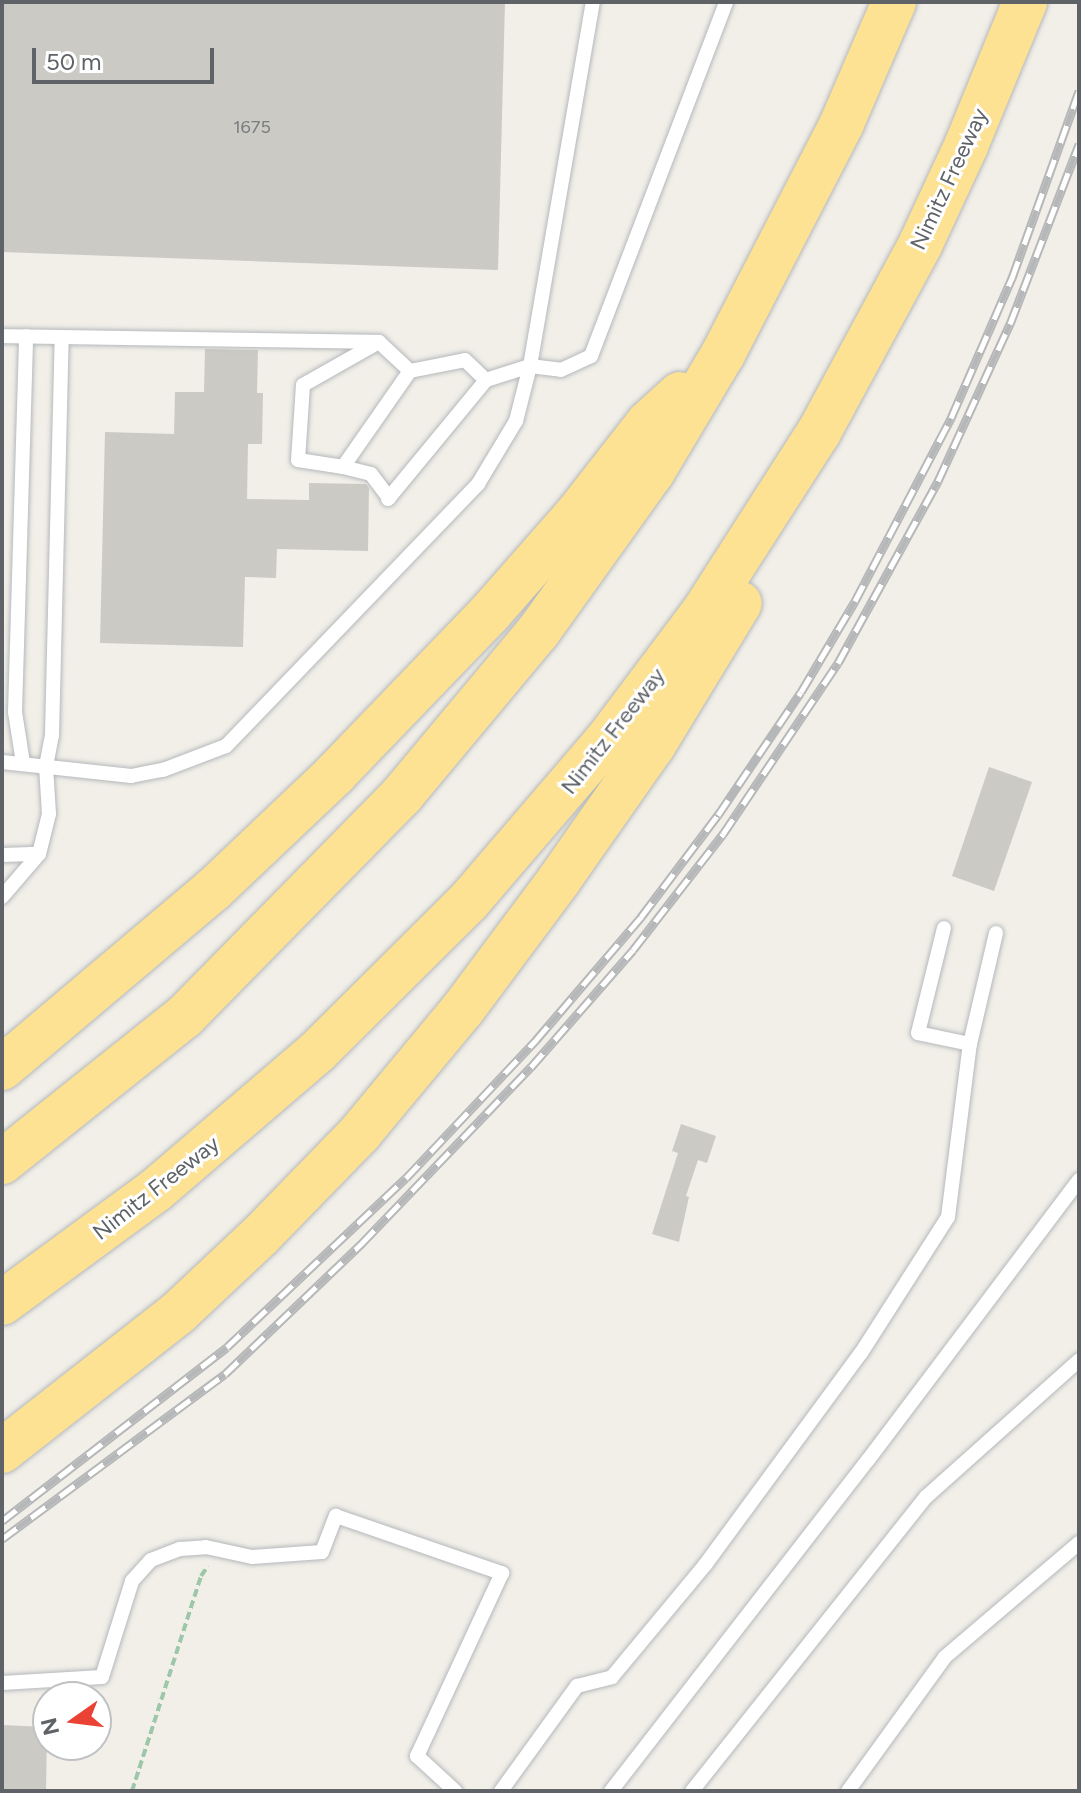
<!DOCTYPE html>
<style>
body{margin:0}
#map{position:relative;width:1081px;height:1793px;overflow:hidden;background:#f1efe8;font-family:Figtree,sans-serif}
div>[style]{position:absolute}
.building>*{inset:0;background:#cccac5}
.path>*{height:4px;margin-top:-2px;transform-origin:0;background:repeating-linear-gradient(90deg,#9cc7a9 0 8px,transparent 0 12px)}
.roads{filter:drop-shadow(0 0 2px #b5b8bc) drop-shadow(0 0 2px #b5b8bc)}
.lane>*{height:14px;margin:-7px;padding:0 7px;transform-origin:7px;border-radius:7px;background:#fff}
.highway>*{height:44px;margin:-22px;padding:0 22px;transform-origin:22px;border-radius:22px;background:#fde293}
.rail>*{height:9px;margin-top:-4.5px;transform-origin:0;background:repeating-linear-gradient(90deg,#fff 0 18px,#b6b7b8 0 36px);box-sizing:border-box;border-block:2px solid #b6b7b8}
span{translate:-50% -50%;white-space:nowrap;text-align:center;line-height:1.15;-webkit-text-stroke:6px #fff;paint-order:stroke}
.number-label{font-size:18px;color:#7a7d7f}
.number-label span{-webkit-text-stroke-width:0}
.street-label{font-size:22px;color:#5f6368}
.frame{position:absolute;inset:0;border:4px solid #5f6368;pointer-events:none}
.north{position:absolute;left:32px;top:1681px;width:80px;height:80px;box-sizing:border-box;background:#fff;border:2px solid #bfc1c3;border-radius:50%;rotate:256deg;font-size:22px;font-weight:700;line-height:32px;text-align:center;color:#5f6368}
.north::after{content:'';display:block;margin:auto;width:28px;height:36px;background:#ea4335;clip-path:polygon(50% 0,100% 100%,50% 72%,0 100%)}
.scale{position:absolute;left:32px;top:48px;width:182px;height:36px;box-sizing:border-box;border:4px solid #5f6368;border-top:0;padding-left:10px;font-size:24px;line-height:28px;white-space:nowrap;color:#5f6368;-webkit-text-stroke:6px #fff;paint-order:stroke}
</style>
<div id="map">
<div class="building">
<i style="clip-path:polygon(2px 2px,505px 2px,498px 270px,2px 252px)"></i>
<i style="clip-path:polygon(205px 349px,258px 350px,257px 393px,263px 393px,262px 444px,248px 444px,247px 499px,309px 500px,309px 483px,366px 484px,369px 488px,368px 551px,277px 549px,276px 578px,245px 577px,243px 647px,100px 643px,105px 432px,174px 434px,175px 392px,204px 392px)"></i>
<i style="clip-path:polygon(989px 767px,1032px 782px,994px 891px,952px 876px)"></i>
<i style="clip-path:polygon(681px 1124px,716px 1136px,707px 1163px,698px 1160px,686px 1196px,689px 1197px,679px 1242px,652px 1234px,678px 1153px,672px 1151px)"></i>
<i style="clip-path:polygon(2px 1725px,47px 1727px,46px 1791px,2px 1791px)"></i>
</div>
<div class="path">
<i style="left:132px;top:1791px;width:226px;rotate:-72.2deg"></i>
<i style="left:201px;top:1576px;width:12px;rotate:-55deg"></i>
</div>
<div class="roads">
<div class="lane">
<i style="left:2px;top:336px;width:377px;rotate:0.9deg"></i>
<i style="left:410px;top:371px;width:42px;rotate:-136.9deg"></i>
<i style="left:379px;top:342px;width:87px;rotate:150.5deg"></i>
<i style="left:303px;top:385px;width:75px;rotate:93.8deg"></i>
<i style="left:298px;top:460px;width:46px;rotate:8.8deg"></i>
<i style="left:343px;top:467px;width:117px;rotate:-55.1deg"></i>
<i style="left:410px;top:371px;width:56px;rotate:-11.3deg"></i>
<i style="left:465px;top:360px;width:29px;rotate:44deg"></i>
<i style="left:343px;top:467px;width:29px;rotate:14deg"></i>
<i style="left:371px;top:474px;width:30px;rotate:53deg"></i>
<i style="left:388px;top:499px;width:154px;rotate:-50.5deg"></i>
<i style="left:486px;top:380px;width:46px;rotate:-17.7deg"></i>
<i style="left:530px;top:366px;width:31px;rotate:7deg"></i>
<i style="left:561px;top:370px;width:33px;rotate:-25deg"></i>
<i style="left:591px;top:356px;width:379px;rotate:-69.1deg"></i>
<i style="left:2px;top:762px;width:130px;rotate:6.2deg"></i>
<i style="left:131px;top:776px;width:33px;rotate:-11deg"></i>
<i style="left:163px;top:770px;width:67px;rotate:-20.9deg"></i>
<i style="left:226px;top:746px;width:364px;rotate:-46.1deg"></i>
<i style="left:478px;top:484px;width:74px;rotate:-58.9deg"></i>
<i style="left:516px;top:421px;width:57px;rotate:-75.7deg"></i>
<i style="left:530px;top:366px;width:369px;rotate:-80.2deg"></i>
<i style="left:23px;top:763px;width:52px;rotate:-98.9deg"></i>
<i style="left:15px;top:712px;width:376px;rotate:-88.3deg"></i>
<i style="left:2px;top:855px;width:37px;rotate:-2deg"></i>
<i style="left:2px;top:897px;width:57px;rotate:-49.3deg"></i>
<i style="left:39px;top:854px;width:41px;rotate:-76deg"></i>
<i style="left:49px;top:814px;width:48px;rotate:-93.6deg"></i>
<i style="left:46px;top:766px;width:32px;rotate:-79deg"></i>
<i style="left:52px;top:735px;width:398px;rotate:-88.6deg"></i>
<i style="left:970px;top:1044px;width:114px;rotate:-76.8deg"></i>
<i style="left:2px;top:1683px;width:100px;rotate:-3.4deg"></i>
<i style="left:102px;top:1677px;width:101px;rotate:-72.6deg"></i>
<i style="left:132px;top:1581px;width:28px;rotate:-48deg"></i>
<i style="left:151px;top:1560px;width:31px;rotate:-21deg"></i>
<i style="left:180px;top:1549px;width:26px;rotate:-4deg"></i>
<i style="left:206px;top:1547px;width:47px;rotate:12.3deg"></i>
<i style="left:252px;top:1557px;width:70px;rotate:-4.1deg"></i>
<i style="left:322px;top:1552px;width:39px;rotate:-69deg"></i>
<i style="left:336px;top:1516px;width:176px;rotate:19deg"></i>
<i style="left:502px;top:1573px;width:202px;rotate:114.9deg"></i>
<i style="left:417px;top:1756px;width:52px;rotate:42.6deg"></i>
<i style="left:501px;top:1791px;width:130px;rotate:-54.1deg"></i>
<i style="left:577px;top:1686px;width:36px;rotate:-14deg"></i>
<i style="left:612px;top:1677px;width:146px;rotate:-50.3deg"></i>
<i style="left:705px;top:1565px;width:263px;rotate:-53.7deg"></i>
<i style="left:861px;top:1353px;width:161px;rotate:-57.4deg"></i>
<i style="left:948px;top:1217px;width:174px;rotate:-82.8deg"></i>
<i style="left:970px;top:1044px;width:53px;rotate:-168.1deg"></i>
<i style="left:918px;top:1033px;width:108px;rotate:-76.1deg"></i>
<i style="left:611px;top:1791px;width:419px;rotate:-52.2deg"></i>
<i style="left:868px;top:1460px;width:351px;rotate:-53deg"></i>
<i style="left:692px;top:1791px;width:376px;rotate:-51.5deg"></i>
<i style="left:926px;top:1497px;width:205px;rotate:-41.8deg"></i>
<i style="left:848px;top:1791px;width:165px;rotate:-54.1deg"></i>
<i style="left:945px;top:1657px;width:176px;rotate:-40.4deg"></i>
</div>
<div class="highway">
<i style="left:2px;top:1068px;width:277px;rotate:-40.2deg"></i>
<i style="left:214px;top:889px;width:167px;rotate:-43.5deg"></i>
<i style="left:335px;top:774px;width:223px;rotate:-46.1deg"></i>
<i style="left:490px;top:613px;width:132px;rotate:-48.7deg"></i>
<i style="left:577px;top:514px;width:115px;rotate:-52deg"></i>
<i style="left:648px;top:423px;width:43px;rotate:-42.2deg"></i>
<i style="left:2px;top:1162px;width:234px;rotate:-38.6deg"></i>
<i style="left:185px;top:1016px;width:310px;rotate:-45.5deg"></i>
<i style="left:402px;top:795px;width:212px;rotate:-50.2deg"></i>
<i style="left:538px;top:632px;width:196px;rotate:-54.4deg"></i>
<i style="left:652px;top:473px;width:139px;rotate:-59.2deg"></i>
<i style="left:723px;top:354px;width:260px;rotate:-62.7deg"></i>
<i style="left:842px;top:123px;width:132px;rotate:-66.7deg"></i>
<i style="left:2px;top:1303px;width:191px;rotate:-36.3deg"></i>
<i style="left:156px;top:1190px;width:213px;rotate:-40.6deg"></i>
<i style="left:318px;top:1051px;width:213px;rotate:-44.8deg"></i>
<i style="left:469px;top:901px;width:213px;rotate:-49.4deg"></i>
<i style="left:608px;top:739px;width:160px;rotate:-53.1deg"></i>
<i style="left:704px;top:611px;width:213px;rotate:-57.3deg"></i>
<i style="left:819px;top:432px;width:215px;rotate:-61.6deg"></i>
<i style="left:921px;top:243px;width:107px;rotate:-65.1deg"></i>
<i style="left:966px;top:146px;width:156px;rotate:-67.7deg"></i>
<i style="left:2px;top:1451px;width:224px;rotate:-38.1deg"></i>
<i style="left:178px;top:1313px;width:112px;rotate:-43.2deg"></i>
<i style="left:260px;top:1236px;width:144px;rotate:-45.8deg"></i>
<i style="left:360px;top:1133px;width:161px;rotate:-50.3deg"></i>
<i style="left:463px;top:1009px;width:161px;rotate:-53.3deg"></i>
<i style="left:559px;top:880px;width:164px;rotate:-55deg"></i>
<i style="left:653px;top:746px;width:167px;rotate:-58.7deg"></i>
</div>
</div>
<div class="rail">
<i style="left:2px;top:1521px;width:284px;rotate:-37.7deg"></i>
<i style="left:227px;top:1347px;width:246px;rotate:-43.4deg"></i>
<i style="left:406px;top:1178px;width:190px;rotate:-46.7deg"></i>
<i style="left:536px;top:1040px;width:162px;rotate:-49.5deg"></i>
<i style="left:641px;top:917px;width:128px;rotate:-53deg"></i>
<i style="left:718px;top:815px;width:148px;rotate:-56deg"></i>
<i style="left:801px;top:692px;width:106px;rotate:-59.3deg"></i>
<i style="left:855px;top:601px;width:207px;rotate:-62.3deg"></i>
<i style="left:951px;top:418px;width:153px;rotate:-66.5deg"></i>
<i style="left:1012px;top:278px;width:199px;rotate:-70.3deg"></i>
<i style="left:2px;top:1539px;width:277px;rotate:-36.5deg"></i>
<i style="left:225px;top:1374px;width:190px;rotate:-43.7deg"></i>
<i style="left:362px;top:1243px;width:244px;rotate:-46.2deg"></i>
<i style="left:531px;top:1067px;width:155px;rotate:-48.9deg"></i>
<i style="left:633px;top:950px;width:147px;rotate:-52.2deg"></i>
<i style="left:723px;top:834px;width:206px;rotate:-56.1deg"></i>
<i style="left:838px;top:663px;width:208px;rotate:-61.2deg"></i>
<i style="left:938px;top:481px;width:173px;rotate:-65.4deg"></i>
<i style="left:1010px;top:324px;width:193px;rotate:-69deg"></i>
</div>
<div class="number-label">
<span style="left:252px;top:127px">1675</span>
</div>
<div class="street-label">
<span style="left:949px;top:179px;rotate:-65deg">Nimitz Freeway</span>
<span style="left:613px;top:731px;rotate:-52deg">Nimitz Freeway</span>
<span style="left:156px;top:1188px;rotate:-38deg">Nimitz Freeway</span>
</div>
<div class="frame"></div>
<div class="north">N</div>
<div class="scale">50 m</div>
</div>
